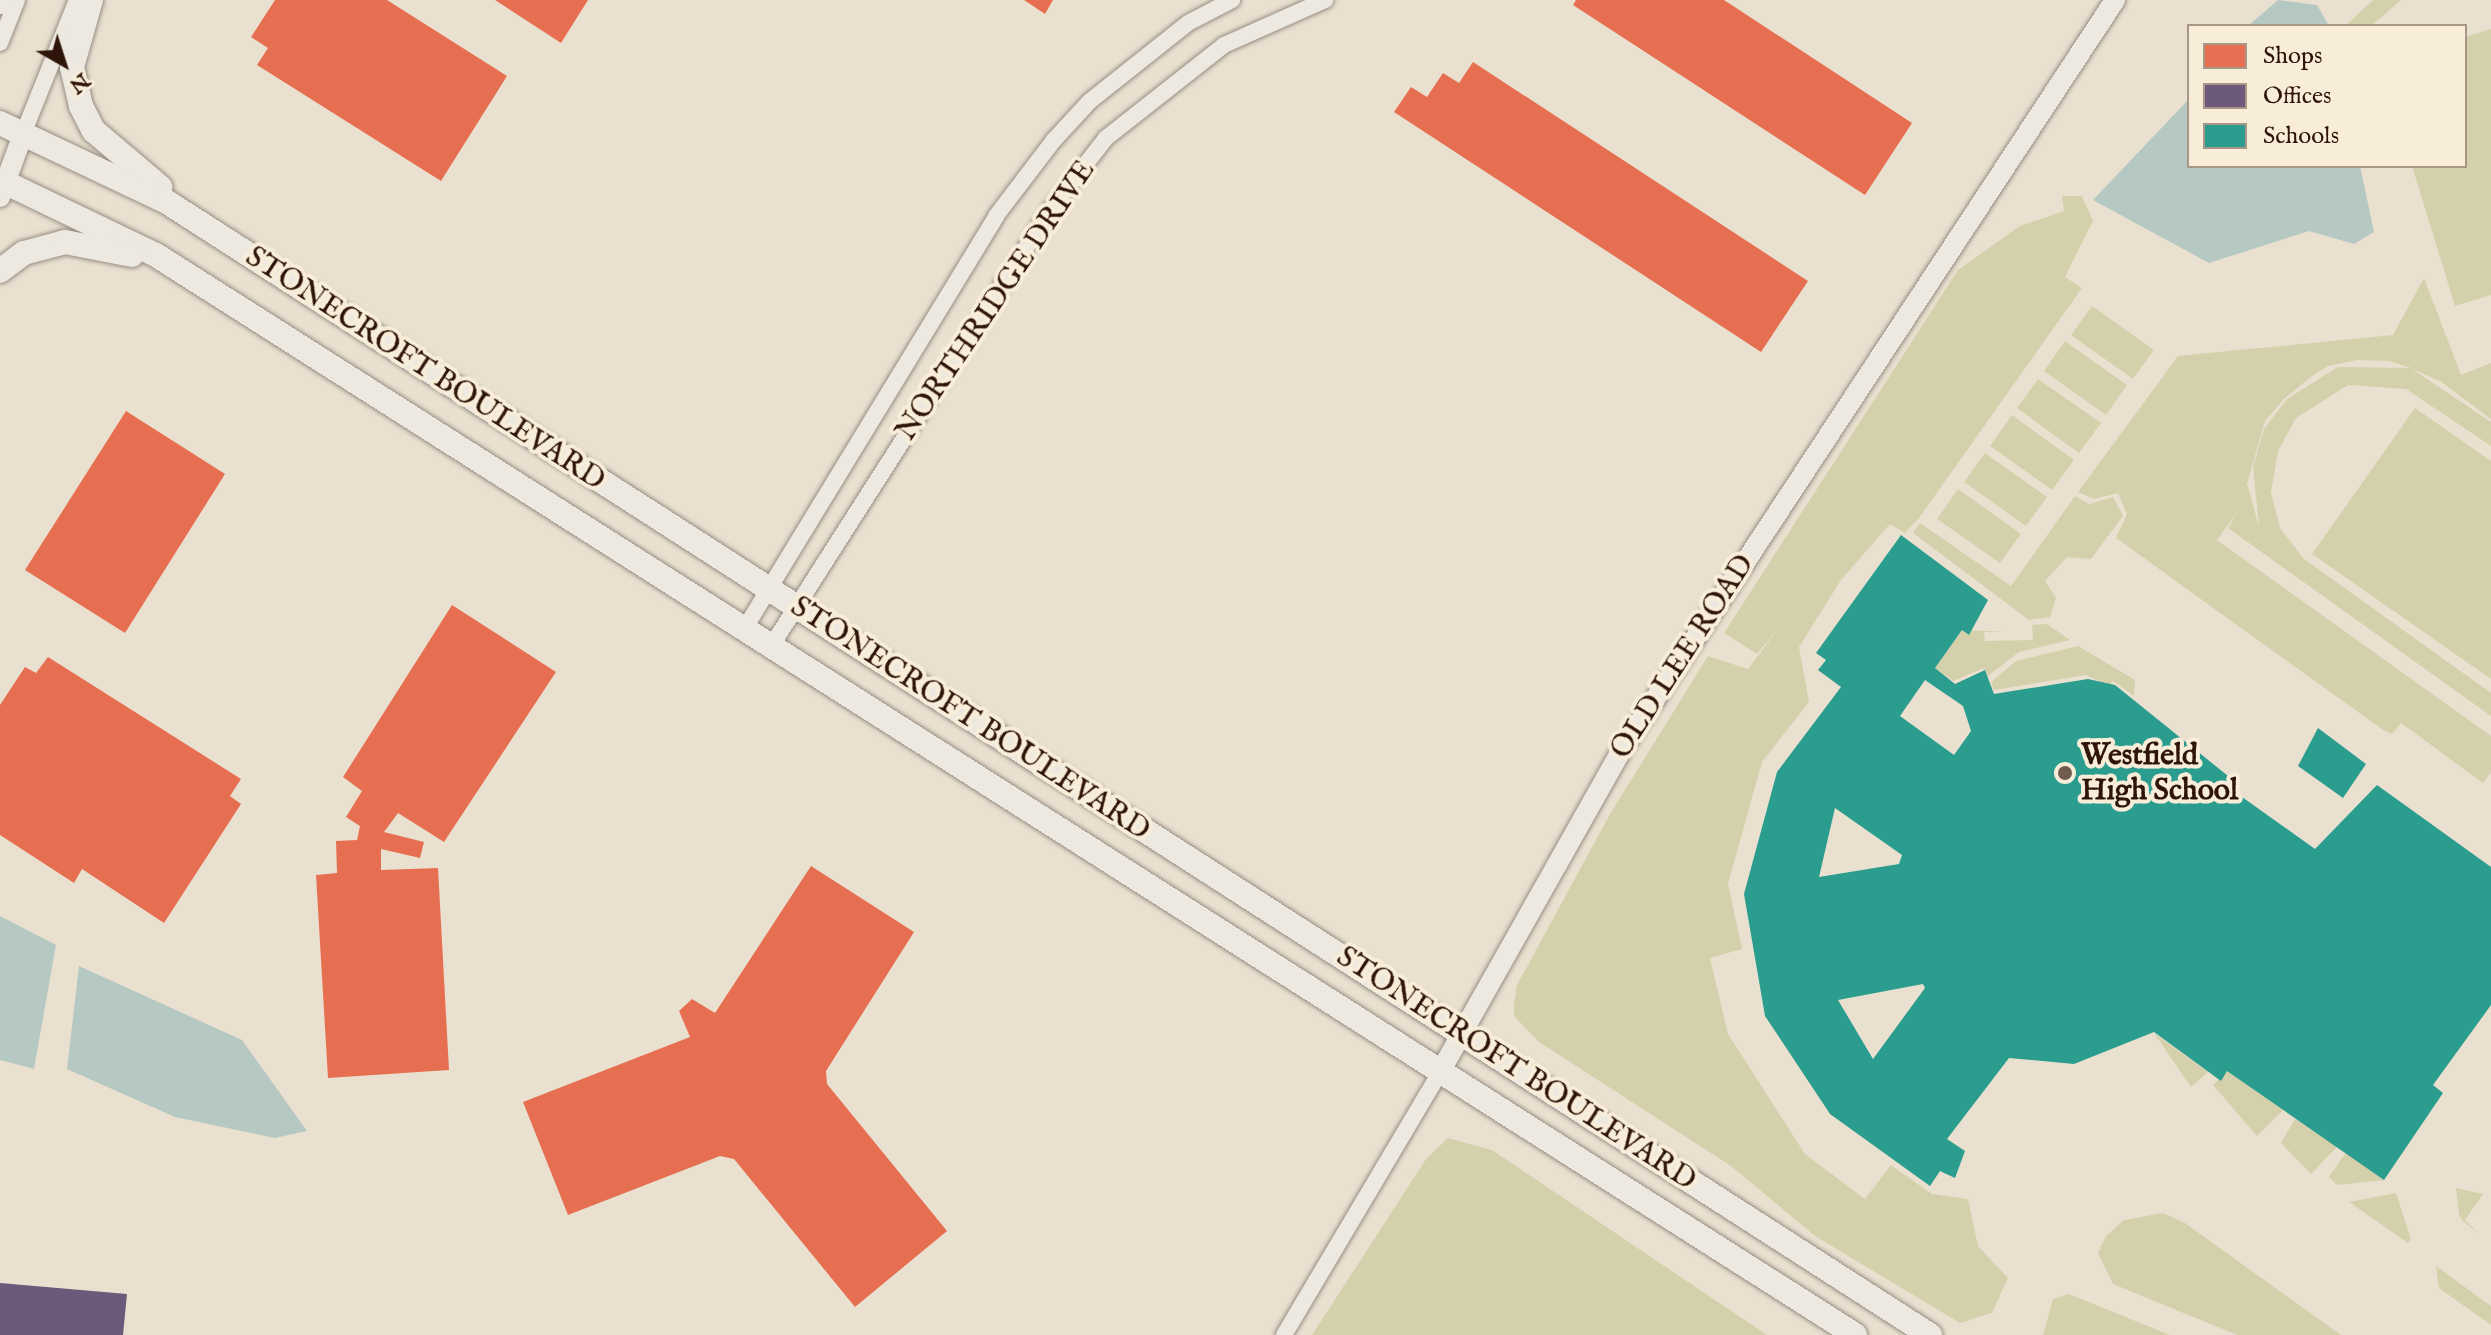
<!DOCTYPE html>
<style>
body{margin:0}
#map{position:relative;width:2491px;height:1335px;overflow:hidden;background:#eae0d0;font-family:"IM FELL English",serif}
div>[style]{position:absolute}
.green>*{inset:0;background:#d5d0ac}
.water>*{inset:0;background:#b5c8c2}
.shops>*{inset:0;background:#e76f51}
.offices>*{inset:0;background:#6d597a}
.schools>*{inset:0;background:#2a9d8f}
.roads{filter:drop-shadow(0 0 2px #978e84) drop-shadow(0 0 2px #978e84)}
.minor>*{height:16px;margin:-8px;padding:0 8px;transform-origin:8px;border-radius:8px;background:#ede8e0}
.tertiary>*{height:20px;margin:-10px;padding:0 10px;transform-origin:10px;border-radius:10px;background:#ede8e0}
.secondary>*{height:24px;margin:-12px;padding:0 12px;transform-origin:12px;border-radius:12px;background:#ede8e0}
.dots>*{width:22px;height:22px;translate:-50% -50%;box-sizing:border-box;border:4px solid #f8edd9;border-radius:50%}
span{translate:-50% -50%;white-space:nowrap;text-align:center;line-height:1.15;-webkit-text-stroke:8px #f8edd9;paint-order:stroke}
.street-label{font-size:30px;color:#2f1509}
.poi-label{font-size:30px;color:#2f1509;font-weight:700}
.left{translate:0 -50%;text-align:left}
.legend{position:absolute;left:2187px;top:24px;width:280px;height:144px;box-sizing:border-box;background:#f8edd9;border:2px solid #a89786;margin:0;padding:10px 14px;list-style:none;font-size:24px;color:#2f1509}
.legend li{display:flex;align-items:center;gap:16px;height:40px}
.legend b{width:40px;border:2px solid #a89786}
.north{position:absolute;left:24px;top:24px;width:80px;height:80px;-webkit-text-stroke:6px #f8edd9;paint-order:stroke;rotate:141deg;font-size:22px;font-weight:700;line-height:32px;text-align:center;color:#2f1509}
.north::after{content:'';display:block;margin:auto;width:28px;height:36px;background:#2f1509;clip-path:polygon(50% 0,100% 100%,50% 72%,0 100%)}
</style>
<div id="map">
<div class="green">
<i style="clip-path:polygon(2373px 0,2401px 0,2371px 26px,2345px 26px)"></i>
<i style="clip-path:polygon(2491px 29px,2491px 295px,2455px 306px,2412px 166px,2465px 166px,2465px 37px)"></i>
<i style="clip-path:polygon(2062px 196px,2082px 196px,2093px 221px,2065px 277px,2082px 288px,1919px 518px,1905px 533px,1890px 524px,1841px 580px,1799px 647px,1809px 702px,1762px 762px,1728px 884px,1742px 949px,1710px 958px,1728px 1034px,1805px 1154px,1865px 1199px,1891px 1165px,1932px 1194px,1968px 1199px,1978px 1246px,2008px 1278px,1992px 1313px,1960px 1323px,1815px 1236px,1731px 1166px,1539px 1042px,1514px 1016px,1514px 1005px,1517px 985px,1610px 814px,1708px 656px,1748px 669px,1778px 629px,1757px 654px,1724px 633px,1958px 270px,2020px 226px,2064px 211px)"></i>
<i style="clip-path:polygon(evenodd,2424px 278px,2461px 375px,2491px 363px,2491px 419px,2440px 381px,2412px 369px,2491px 422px,2491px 446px,2406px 389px,2348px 385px,2296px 418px,2278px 451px,2271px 492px,2280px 528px,2304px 559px,2491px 693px,2491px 716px,2228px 528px,2238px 511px,2217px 540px,2491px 736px,2491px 772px,2483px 783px,2401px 723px,2392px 734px,2383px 730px,2116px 538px,2127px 514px,2118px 493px,2094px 499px,2078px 492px,2178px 356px,2393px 335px,2424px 278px,2358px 360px,2389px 361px,2411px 368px,2338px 367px,2287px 399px,2264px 429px,2253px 467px,2259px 526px,2247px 484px,2265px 421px,2284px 399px,2312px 376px,2328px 366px,2358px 360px)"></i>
<i style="clip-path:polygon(2092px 306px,2154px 350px,2133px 379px,2071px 335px)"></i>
<i style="clip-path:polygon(2065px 341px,2127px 385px,2106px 415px,2044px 371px)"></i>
<i style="clip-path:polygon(2038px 379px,2101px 423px,2079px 453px,2017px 408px)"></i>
<i style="clip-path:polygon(2415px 408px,2491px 461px,2491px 679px,2312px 554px)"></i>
<i style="clip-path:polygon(2012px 415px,2074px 460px,2052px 490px,1990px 446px)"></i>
<i style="clip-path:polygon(1985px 453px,2047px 497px,2026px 526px,1964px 482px)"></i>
<i style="clip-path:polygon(1958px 489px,2021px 534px,2000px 563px,1937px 519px)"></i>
<i style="clip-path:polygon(2075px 496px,2089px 504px,2113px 497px,2123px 516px,2091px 559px,2067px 557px,2045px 581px,2056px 598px,2050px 617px,2029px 620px,1913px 533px,1920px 523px,2011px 586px)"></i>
<i style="clip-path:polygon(2047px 624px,2070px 640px,2019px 652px,1988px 676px,1984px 668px,1953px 681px,1935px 668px,1962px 630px,2007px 632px,1984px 632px,1985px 641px,2033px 640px,2032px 625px)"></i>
<i style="clip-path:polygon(2078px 646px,2135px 680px,2134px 696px,2113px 681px,2109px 686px,2086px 675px,1994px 690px,1991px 682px,2016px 661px)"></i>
<i style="clip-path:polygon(2154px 1033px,2208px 1072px,2191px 1087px)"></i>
<i style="clip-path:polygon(2228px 1071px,2283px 1110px,2257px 1136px,2213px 1085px)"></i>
<i style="clip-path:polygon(2295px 1119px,2338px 1146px,2311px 1174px,2281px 1143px)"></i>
<i style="clip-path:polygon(1448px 1138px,1492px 1150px,1767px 1335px,1312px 1335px,1426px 1159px)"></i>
<i style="clip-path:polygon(2346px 1152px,2385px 1180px,2337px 1185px,2329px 1177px)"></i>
<i style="clip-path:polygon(2456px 1188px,2483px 1194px,2465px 1220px,2480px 1235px,2462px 1220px,2459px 1214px)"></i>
<i style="clip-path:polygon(2396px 1193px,2411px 1239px,2408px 1243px,2349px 1202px)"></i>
<i style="clip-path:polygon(2163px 1213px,2185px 1223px,2341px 1335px,2237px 1335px,2113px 1284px,2098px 1253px,2106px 1236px,2124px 1220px)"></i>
<i style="clip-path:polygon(2436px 1266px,2491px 1306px,2491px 1325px,2439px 1288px)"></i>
<i style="clip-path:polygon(2069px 1294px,2170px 1335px,2043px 1335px,2053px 1299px)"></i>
</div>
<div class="water">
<i style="clip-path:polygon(2278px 0,2317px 5px,2329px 26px,2248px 26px)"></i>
<i style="clip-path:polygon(2189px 99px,2189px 166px,2360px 166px,2374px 232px,2354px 244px,2309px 231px,2209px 263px,2093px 200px)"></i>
<i style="clip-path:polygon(0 916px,56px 945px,34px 1069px,0 1060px)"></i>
<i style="clip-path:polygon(79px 966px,242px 1040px,307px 1131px,275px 1138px,175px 1117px,67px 1069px)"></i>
</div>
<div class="shops">
<i style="clip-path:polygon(275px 0,387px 0,507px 76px,441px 181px,257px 65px,268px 48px,251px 37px)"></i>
<i style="clip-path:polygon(495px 0,588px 0,561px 43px)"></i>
<i style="clip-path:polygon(1024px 0,1053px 0,1045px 14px)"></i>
<i style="clip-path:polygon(1576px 0,1724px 0,1912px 123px,1865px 195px,1573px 5px)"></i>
<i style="clip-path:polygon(1473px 62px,1808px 281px,1761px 352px,1394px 112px,1411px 87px,1427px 97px,1443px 73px,1459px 83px)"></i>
<i style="clip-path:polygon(126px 411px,225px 474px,125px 633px,25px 570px)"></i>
<i style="clip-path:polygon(452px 605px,556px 672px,444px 842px,398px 813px,384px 832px,424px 842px,420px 858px,381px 849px,381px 870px,438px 868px,449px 1070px,328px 1078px,316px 875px,337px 873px,336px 841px,357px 840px,360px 826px,346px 817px,362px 791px,343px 777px)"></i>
<i style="clip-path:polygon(48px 657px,241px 779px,230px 796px,241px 804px,164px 923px,82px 869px,74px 883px,0 835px,0 705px,25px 667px,36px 673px)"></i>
<i style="clip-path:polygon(811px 866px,914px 932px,826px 1071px,827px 1084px,947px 1231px,855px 1307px,734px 1159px,720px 1156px,568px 1215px,523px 1102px,690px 1037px,679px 1011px,692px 999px,715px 1013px)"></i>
</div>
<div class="offices">
<i style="clip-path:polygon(0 1283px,127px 1294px,123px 1335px,0 1335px)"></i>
</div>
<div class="schools">
<i style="clip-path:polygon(evenodd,1901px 535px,1988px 600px,1969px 635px,1962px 630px,1935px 668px,1955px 684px,1985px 670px,1994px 694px,2088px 679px,2115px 685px,2233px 780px,2228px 787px,2315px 849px,2377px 785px,2491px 867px,2491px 1005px,2433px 1085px,2443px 1093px,2384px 1180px,2227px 1071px,2221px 1081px,2154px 1032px,2074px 1064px,2009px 1058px,1947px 1139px,1965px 1151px,1955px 1178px,1940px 1171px,1930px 1186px,1830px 1114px,1765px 1016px,1744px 894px,1777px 772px,1841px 687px,1818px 670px,1826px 660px,1816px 653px,1901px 535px,1925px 680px,1963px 706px,1971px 731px,1954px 755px,1900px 716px,1925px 680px,1901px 535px,1835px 808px,1902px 855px,1899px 864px,1819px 877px,1835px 808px,1901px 535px,1923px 984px,1925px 988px,1873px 1059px,1838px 1000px,1923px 984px)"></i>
<i style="clip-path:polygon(2318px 728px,2366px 764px,2343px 798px,2298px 766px)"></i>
</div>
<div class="roads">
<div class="minor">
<i style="left:0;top:43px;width:46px;rotate:-68.4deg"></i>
<i style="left:23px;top:134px;width:144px;rotate:-68.1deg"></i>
<i style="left:745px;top:628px;width:482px;rotate:-58.6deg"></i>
<i style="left:996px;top:216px;width:96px;rotate:-52.7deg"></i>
<i style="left:1054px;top:140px;width:53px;rotate:-47.3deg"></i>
<i style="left:1090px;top:101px;width:125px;rotate:-38.5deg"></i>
<i style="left:1188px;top:23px;width:50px;rotate:-27.6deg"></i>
<i style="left:772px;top:645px;width:516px;rotate:-57.42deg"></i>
<i style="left:1050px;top:210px;width:91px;rotate:-52.1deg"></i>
<i style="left:1106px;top:138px;width:150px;rotate:-38.2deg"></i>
<i style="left:1224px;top:45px;width:111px;rotate:-24deg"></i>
<i style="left:1284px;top:1335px;width:304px;rotate:-59.3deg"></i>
</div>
<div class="tertiary">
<i style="left:0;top:197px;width:67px;rotate:-69.9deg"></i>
<i style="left:1439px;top:1074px;width:367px;rotate:-60.6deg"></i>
<i style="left:1619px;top:754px;width:903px;rotate:-56.66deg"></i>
</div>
<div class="secondary">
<i style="left:91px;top:0;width:70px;rotate:105.8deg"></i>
<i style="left:72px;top:67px;width:40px;rotate:77deg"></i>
<i style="left:81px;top:106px;width:28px;rotate:63deg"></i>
<i style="left:94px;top:131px;width:87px;rotate:40.3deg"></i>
<i style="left:0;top:2px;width:2px;rotate:-63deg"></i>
<i style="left:0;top:123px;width:185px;rotate:25.3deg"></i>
<i style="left:167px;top:202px;width:2096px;rotate:32.73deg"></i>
<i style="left:0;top:180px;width:173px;rotate:25.7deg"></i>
<i style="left:156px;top:255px;width:2013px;rotate:32.44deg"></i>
<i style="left:0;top:271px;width:30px;rotate:-37deg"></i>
<i style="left:24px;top:253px;width:42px;rotate:-15deg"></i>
<i style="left:65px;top:242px;width:68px;rotate:11deg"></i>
</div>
</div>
<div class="dots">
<i style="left:2065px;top:773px;background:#705c4f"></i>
</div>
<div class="street-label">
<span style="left:996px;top:301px;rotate:-56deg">NORTHRIDGE DRIVE</span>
<span style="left:425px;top:369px;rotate:33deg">STONECROFT BOULEVARD</span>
<span style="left:1683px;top:657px;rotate:-57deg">OLD LEE ROAD</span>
<span style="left:970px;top:719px;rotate:33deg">STONECROFT BOULEVARD</span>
<span style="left:1516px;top:1069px;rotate:33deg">STONECROFT BOULEVARD</span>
</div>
<div class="poi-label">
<span class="left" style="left:2081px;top:773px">Westfield<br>High School</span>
</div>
<ul class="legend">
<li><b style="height:22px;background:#e76f51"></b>Shops</li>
<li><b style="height:22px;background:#6d597a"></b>Offices</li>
<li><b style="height:22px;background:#2a9d8f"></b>Schools</li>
</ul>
<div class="north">N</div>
</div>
